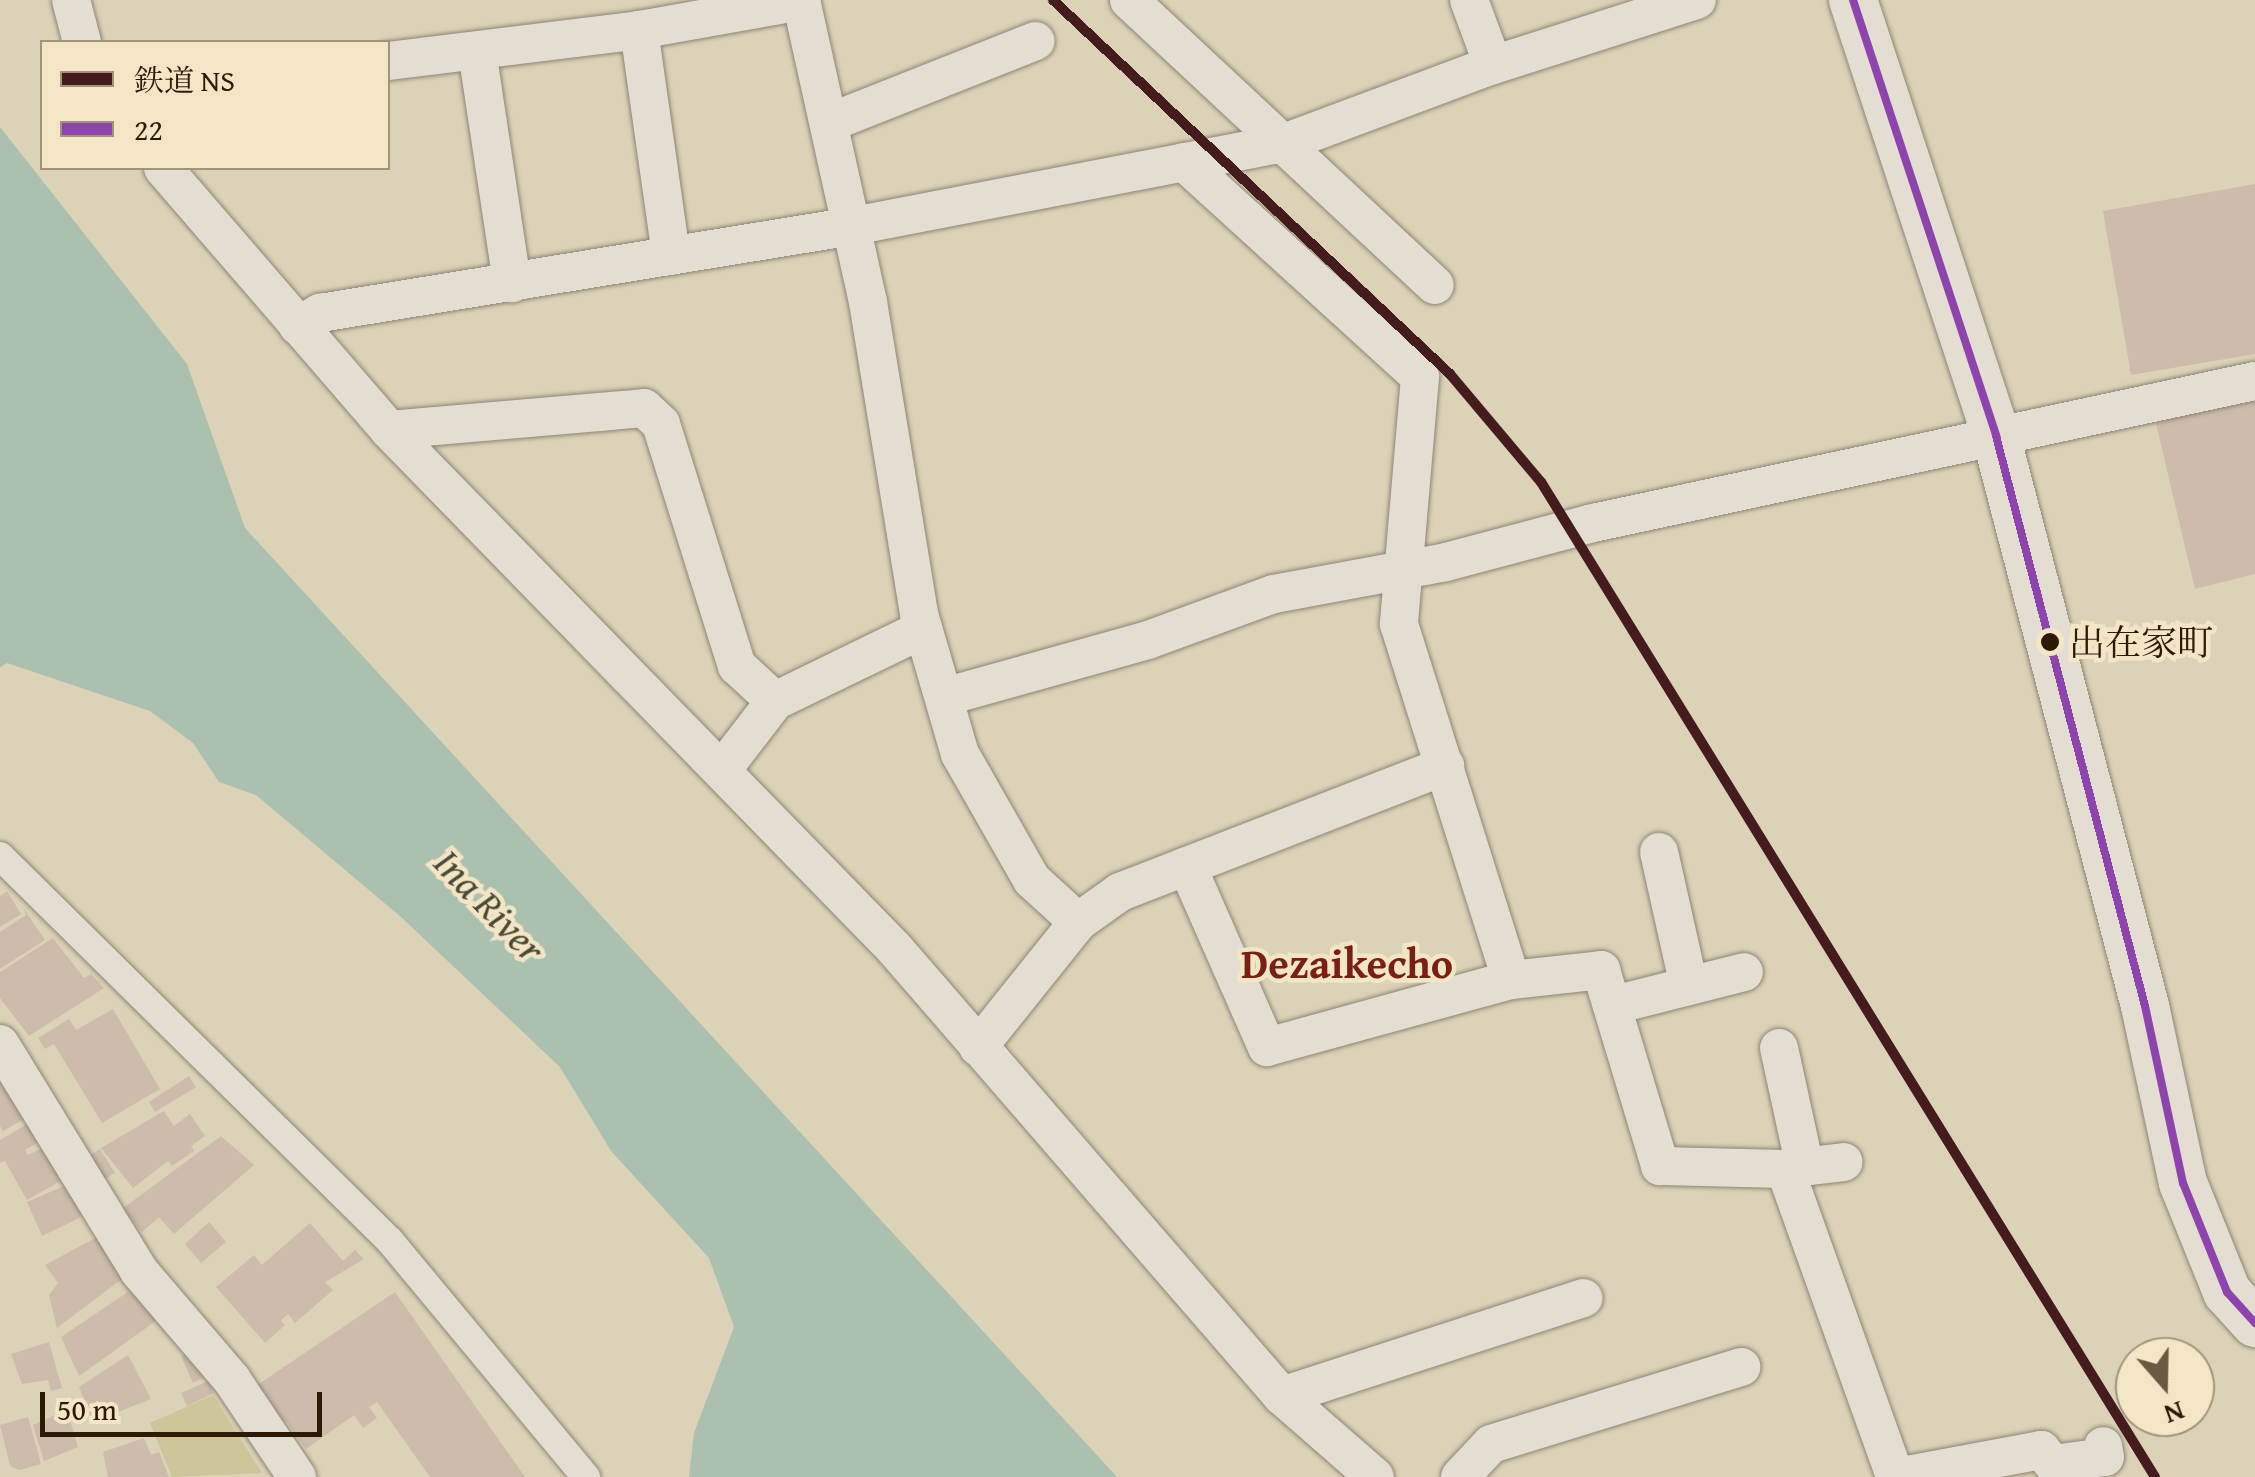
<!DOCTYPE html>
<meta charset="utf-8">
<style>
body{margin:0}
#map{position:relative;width:2255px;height:1477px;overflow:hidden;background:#dcd2b8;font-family:"Gentium Book Plus","Noto Serif JP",serif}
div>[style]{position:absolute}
.green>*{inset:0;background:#cdc69a}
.water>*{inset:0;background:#acc0b0}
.building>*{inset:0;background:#cdbbab}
.roads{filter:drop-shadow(0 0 2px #8d8674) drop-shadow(0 0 2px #8d8674)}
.pedestrian>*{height:28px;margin:-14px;padding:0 14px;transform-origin:14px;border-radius:14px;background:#e3ded1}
.minor>*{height:38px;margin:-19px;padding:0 19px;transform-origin:19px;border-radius:19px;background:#e3ded1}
.tertiary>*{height:48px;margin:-24px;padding:0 24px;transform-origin:24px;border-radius:24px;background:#e3ded1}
.bus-1>*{height:8px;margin:-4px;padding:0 4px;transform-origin:4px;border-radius:4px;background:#8e44ad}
.rail-1>*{height:10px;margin:-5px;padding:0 5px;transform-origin:5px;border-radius:5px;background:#451c1d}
.dots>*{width:28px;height:28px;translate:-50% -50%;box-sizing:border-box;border:5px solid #f2e6c7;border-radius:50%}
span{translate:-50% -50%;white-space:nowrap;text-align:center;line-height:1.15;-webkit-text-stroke:9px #f2e6c7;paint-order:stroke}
.bus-label{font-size:36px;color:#2c1a05}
.left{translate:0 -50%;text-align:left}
.water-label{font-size:40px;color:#4c4a37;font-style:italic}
.quarter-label{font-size:42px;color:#7a1f14;font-weight:700}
.legend{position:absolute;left:40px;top:40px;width:350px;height:130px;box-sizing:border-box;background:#f2e6c7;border:2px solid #a39479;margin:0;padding:12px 18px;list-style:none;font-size:30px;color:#2c1a05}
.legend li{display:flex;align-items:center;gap:20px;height:50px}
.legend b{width:50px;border:2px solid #a39479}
.north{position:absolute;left:2115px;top:1337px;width:100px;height:100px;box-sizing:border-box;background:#f2e6c7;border:2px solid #a39479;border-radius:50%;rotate:160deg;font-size:28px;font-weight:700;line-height:40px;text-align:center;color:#2c1a05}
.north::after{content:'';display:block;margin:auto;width:35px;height:45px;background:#6a5a44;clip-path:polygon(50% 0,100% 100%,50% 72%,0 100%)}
.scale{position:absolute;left:40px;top:1392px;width:282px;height:45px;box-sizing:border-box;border:5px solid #2c1a05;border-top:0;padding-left:12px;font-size:30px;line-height:35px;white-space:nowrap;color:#2c1a05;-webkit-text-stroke:8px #f2e6c7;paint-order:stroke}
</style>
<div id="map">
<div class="green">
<i style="clip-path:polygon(213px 1395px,262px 1473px,172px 1477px,150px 1423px)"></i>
</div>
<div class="water">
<i style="clip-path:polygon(0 127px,187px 364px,245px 528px,1117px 1477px,689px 1477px,694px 1433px,734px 1327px,709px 1258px,611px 1151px,560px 1067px,401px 917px,256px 795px,219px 782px,193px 743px,150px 711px,7px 663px,0 667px)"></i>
</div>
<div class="building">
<i style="clip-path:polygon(2255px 184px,2255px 354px,2131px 375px,2103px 211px)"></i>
<i style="clip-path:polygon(2255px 393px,2255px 574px,2195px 589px,2153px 411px)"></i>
<i style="clip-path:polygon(7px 891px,21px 914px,0 927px,0 896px)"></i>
<i style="clip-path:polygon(22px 906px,45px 940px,0 969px,0 932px,26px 915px)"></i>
<i style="clip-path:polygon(53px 938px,84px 978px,91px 974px,104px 988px,29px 1036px,0 998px,0 972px)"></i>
<i style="clip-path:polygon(113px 1009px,160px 1089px,102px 1123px,54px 1044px,45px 1049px,38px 1038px,69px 1019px,76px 1030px)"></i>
<i style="clip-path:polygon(0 1068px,29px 1116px,3px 1131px,0 1126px)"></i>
<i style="clip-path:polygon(189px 1076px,196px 1087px,155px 1112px,149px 1102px)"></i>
<i style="clip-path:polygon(164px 1111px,174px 1126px,190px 1114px,205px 1136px,191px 1146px,194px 1151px,172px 1166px,168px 1161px,133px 1188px,101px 1148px)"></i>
<i style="clip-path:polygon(31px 1122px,40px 1141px,25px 1150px,28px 1155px,45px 1147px,66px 1178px,27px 1200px,5px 1161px,0 1163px,0 1140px)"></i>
<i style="clip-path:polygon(221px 1136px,254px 1165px,174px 1234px,159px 1217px,142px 1232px,122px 1209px)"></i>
<i style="clip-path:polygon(100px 1149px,115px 1173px,105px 1179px,89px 1156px)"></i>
<i style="clip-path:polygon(64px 1186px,73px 1186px,83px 1210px,79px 1218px,42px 1236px,27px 1202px)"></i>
<i style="clip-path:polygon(209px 1222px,226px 1242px,201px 1263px,185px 1244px)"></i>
<i style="clip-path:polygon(310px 1223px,343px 1261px,355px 1250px,364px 1259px,325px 1282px,333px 1290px,295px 1323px,288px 1314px,281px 1320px,285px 1325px,265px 1343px,216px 1287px,254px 1255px,262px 1265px)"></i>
<i style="clip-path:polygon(99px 1236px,127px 1275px,57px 1328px,49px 1295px,58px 1283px,45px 1265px)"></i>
<i style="clip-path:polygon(137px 1286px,160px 1318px,79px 1376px,61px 1337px)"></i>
<i style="clip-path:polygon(395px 1292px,525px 1477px,430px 1477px,377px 1402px,369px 1407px,377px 1418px,363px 1428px,354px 1415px,306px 1449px,286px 1421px,280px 1425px,253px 1388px)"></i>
<i style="clip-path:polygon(49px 1342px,62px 1388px,51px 1391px,48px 1380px,22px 1384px,11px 1354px)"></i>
<i style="clip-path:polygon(192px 1351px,205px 1377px,193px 1383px,181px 1356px)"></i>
<i style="clip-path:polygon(128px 1355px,151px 1399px,93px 1422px,79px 1387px)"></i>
<i style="clip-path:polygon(208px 1381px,214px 1393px,187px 1406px,181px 1393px)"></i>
<i style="clip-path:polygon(67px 1410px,78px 1447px,44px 1461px,33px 1425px)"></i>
<i style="clip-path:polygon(28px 1417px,41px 1464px,19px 1470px,10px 1466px,0 1425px)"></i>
<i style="clip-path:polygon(144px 1438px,151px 1455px,159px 1452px,169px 1477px,108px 1477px,103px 1452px)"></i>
</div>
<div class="roads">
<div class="pedestrian">
<i style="left:0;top:856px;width:548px;rotate:44.63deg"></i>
<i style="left:390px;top:1241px;width:307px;rotate:50.3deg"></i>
</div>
<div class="minor">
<i style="left:71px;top:0;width:43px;rotate:75.3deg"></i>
<i style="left:801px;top:0;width:309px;rotate:77.5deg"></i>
<i style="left:868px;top:302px;width:316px;rotate:80.7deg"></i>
<i style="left:919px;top:614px;width:146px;rotate:73.7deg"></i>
<i style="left:960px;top:754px;width:145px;rotate:60.3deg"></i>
<i style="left:1032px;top:880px;width:62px;rotate:42.4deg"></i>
<i style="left:1078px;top:922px;width:52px;rotate:-35.5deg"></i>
<i style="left:1120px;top:892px;width:349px;rotate:-21.2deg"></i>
<i style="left:1129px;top:0;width:418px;rotate:43deg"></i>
<i style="left:1469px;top:0;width:69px;rotate:69.7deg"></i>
<i style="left:639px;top:30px;width:165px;rotate:-10.1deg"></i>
<i style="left:477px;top:51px;width:235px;rotate:81.4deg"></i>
<i style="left:388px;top:61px;width:253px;rotate:-7deg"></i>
<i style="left:639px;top:30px;width:228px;rotate:81.9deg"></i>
<i style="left:831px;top:122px;width:220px;rotate:-21.6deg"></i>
<i style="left:1184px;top:162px;width:319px;rotate:42.3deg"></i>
<i style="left:1420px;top:377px;width:248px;rotate:94.9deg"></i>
<i style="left:1399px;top:624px;width:373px;rotate:72.5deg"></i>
<i style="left:163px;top:168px;width:346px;rotate:49.2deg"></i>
<i style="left:389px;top:430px;width:723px;rotate:45.73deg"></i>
<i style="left:894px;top:948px;width:593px;rotate:49.11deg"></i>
<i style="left:1282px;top:1396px;width:123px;rotate:41.1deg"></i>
<i style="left:298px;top:326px;width:26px;rotate:-31deg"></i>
<i style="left:320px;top:313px;width:540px;rotate:-9.27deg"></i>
<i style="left:853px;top:226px;width:439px;rotate:-10.9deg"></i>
<i style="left:1284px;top:143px;width:223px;rotate:-20.5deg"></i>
<i style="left:1493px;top:65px;width:214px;rotate:-17.7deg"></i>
<i style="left:389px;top:430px;width:256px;rotate:-4.9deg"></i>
<i style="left:644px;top:408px;width:23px;rotate:43deg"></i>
<i style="left:661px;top:424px;width:254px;rotate:72.6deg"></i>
<i style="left:737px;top:666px;width:52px;rotate:42.6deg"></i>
<i style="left:944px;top:697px;width:212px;rotate:-15.6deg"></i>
<i style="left:1148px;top:640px;width:134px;rotate:-20.1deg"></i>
<i style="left:1274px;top:594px;width:175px;rotate:-10.5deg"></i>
<i style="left:1446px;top:562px;width:152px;rotate:-14.9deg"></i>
<i style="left:1593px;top:523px;width:677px;rotate:-12.11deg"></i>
<i style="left:722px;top:770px;width:87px;rotate:-52.5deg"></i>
<i style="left:775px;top:701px;width:165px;rotate:-25.9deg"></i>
<i style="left:1659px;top:852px;width:137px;rotate:77.4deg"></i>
<i style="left:1187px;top:866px;width:198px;rotate:66.2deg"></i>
<i style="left:1267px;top:1047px;width:253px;rotate:-15.4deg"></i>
<i style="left:1511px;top:980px;width:91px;rotate:-6.3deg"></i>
<i style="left:1601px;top:970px;width:205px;rotate:73.2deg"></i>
<i style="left:1660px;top:1166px;width:125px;rotate:1.4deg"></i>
<i style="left:1785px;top:1169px;width:327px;rotate:70.3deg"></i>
<i style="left:1614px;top:1005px;width:134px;rotate:-14.2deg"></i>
<i style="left:0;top:1044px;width:266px;rotate:58.5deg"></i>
<i style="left:139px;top:1271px;width:143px;rotate:49.5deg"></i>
<i style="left:232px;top:1380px;width:117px;rotate:56.2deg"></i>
<i style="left:978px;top:1047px;width:160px;rotate:-51.3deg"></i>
<i style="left:1779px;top:1048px;width:122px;rotate:77.7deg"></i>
<i style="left:1785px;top:1169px;width:59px;rotate:-6.8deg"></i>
<i style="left:1282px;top:1396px;width:317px;rotate:-18deg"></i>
<i style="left:1460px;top:1477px;width:45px;rotate:-46.8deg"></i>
<i style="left:1491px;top:1444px;width:262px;rotate:-17.1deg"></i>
<i style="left:1897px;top:1477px;width:147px;rotate:-10.6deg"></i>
<i style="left:2041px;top:1450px;width:18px;rotate:49deg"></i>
<i style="left:2053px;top:1464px;width:52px;rotate:-7.7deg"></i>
<i style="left:2105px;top:1457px;width:11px;rotate:-100deg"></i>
</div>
<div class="tertiary">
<i style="left:1853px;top:0;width:459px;rotate:71.8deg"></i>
<i style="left:1996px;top:436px;width:589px;rotate:75.35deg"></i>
<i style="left:2145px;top:1006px;width:181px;rotate:77.9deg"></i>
<i style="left:2183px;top:1183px;width:118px;rotate:68deg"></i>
<i style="left:2227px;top:1292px;width:42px;rotate:47.9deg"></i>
</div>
</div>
<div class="bus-1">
<i style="left:1853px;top:0;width:459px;rotate:71.8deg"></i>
<i style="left:1996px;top:436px;width:589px;rotate:75.35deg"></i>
<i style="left:2145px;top:1006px;width:181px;rotate:77.9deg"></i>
<i style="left:2183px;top:1183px;width:118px;rotate:68deg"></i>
<i style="left:2227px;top:1292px;width:42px;rotate:47.9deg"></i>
</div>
<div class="rail-1">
<i style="left:1053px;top:0;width:545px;rotate:43.29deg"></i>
<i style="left:1450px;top:374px;width:141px;rotate:49.9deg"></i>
<i style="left:1541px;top:482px;width:1169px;rotate:58.32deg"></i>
</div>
<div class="dots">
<i style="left:2050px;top:642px;background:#2c1a05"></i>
</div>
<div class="bus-label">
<span class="left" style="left:2069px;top:642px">出在家町</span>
</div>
<div class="water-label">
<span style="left:490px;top:905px;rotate:46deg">Ina River</span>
</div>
<div class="quarter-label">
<span style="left:1347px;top:963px">Dezaikecho</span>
</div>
<ul class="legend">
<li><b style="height:12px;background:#451c1d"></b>鉄道 NS</li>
<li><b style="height:12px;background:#8e44ad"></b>22</li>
</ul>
<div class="north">N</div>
<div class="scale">50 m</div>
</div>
